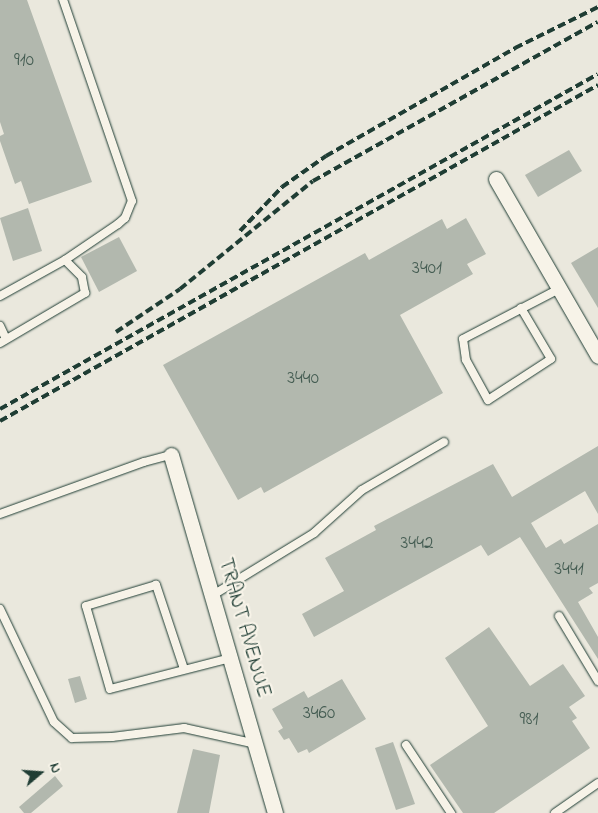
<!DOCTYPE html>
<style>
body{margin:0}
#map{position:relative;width:598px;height:813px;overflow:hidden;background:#eae8dd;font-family:"Indie Flower",sans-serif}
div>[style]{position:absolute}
.building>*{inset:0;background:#b2b8ae}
.roads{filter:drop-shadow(0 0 1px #1f3d34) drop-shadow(0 0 1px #1f3d34)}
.service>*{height:8px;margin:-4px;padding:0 4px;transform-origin:4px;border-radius:4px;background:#f7f3e8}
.minor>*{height:15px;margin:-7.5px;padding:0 7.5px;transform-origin:7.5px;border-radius:7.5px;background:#f7f3e8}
.rail>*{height:4px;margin-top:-2px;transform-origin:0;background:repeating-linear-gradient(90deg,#1f3d34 0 8px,transparent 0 12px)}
span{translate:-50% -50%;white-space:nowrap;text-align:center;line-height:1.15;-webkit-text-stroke:4.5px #f7f3e8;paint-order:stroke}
.number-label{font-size:19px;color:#445c52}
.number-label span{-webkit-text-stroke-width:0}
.street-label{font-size:21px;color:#1f3d34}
.north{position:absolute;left:15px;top:748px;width:50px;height:50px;-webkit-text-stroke:4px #f7f3e8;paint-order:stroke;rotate:72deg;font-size:14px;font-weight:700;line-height:20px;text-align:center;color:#1f3d34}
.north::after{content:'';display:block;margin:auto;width:18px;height:22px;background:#1f3d34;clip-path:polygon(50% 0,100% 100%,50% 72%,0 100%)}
</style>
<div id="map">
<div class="building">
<i style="clip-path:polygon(0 0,27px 0,92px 182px,29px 204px,21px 181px,15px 184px,0 141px,0 136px,4px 134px,0 122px)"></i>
<i style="clip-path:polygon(569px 150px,582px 171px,538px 197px,525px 175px)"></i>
<i style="clip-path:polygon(28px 208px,42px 251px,13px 261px,0 218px)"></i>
<i style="clip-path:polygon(466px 218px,486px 254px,467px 264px,473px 274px,400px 315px,443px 393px,264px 493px,261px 487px,238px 500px,163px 365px,365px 253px,369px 260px,442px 219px,447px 229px)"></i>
<i style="clip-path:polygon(119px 237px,137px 271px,99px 292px,81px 257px)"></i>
<i style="clip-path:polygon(598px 247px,598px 308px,571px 263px)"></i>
<i style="clip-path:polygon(598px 446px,598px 514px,585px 491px,531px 523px,546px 548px,561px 539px,564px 544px,598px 524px,598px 583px,589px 588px,593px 593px,578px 602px,598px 637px,598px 659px,520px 537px,488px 556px,481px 545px,314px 637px,302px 614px,344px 591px,325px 558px,376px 530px,374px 526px,493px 464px,512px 497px)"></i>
<i style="clip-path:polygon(489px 627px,530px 686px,563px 664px,585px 696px,569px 707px,577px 718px,572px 721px,590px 748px,494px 813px,463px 813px,430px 765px,488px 726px,445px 658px)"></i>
<i style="clip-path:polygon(80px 676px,87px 699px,75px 703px,68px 679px)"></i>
<i style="clip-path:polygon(342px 679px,366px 719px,309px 753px,307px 749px,298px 753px,289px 738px,284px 740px,278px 731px,283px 728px,272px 709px,304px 691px,308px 698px)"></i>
<i style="clip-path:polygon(393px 742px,415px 804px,396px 810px,375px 748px)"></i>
<i style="clip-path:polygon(193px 749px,220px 755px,209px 813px,177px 813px)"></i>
<i style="clip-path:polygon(55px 776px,63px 786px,31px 813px,24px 813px,19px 807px)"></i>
</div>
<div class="roads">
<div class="service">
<i style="left:0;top:296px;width:74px;rotate:-29deg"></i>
<i style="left:65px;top:260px;width:64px;rotate:-34.2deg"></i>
<i style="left:118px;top:224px;width:9px;rotate:-41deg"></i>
<i style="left:125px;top:218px;width:18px;rotate:-68deg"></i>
<i style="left:132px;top:201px;width:213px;rotate:-108.9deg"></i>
<i style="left:521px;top:308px;width:59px;rotate:59.5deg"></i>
<i style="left:551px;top:359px;width:75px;rotate:146.9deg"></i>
<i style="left:488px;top:400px;width:46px;rotate:-118.8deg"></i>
<i style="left:466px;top:360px;width:21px;rotate:-98deg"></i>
<i style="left:463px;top:339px;width:108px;rotate:-27.5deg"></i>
<i style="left:0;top:326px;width:14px;rotate:65deg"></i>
<i style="left:0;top:343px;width:99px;rotate:-30.5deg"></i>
<i style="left:85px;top:293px;width:16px;rotate:-101deg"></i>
<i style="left:82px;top:277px;width:24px;rotate:-135deg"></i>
<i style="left:0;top:514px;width:153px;rotate:-19.9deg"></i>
<i style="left:144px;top:462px;width:28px;rotate:-15deg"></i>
<i style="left:213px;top:595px;width:119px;rotate:-31.5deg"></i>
<i style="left:314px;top:533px;width:64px;rotate:-41.9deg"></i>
<i style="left:362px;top:490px;width:95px;rotate:-30.3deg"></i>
<i style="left:0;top:609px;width:125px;rotate:64.5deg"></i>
<i style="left:54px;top:722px;width:24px;rotate:42deg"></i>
<i style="left:72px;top:738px;width:40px;rotate:-1.4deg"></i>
<i style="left:112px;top:737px;width:73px;rotate:-7.1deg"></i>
<i style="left:184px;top:728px;width:74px;rotate:12.5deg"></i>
<i style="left:559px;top:616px;width:76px;rotate:59deg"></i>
<i style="left:184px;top:669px;width:89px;rotate:-108.4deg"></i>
<i style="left:156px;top:585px;width:73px;rotate:163.3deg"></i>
<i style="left:86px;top:606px;width:86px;rotate:73.9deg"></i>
<i style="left:110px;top:689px;width:125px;rotate:-14.4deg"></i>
<i style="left:406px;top:745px;width:82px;rotate:56.5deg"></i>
<i style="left:555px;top:813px;width:52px;rotate:-34.9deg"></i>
</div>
<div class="minor">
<i style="left:496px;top:179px;width:204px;rotate:60deg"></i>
<i style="left:171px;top:455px;width:373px;rotate:73.8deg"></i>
</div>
</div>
<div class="rail">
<i style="left:240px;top:231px;width:61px;rotate:-46.3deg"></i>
<i style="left:282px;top:187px;width:54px;rotate:-35.2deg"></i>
<i style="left:326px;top:156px;width:218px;rotate:-29.7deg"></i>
<i style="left:515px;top:48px;width:93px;rotate:-26.3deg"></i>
<i style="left:116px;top:332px;width:77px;rotate:-33.9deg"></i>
<i style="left:180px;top:289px;width:171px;rotate:-39.1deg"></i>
<i style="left:313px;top:181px;width:326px;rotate:-29.2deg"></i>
<i style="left:0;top:409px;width:685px;rotate:-29.26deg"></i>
<i style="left:0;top:421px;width:686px;rotate:-29.33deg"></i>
</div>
<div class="number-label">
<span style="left:24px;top:61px">910</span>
<span style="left:427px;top:269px">3401</span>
<span style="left:303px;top:379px">3440</span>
<span style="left:417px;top:544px">3442</span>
<span style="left:569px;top:570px">3441</span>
<span style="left:319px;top:714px">3460</span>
<span style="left:529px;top:720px">981</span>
</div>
<div class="street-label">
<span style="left:244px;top:628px;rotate:74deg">TRANT AVENUE</span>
</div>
<div class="north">N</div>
</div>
